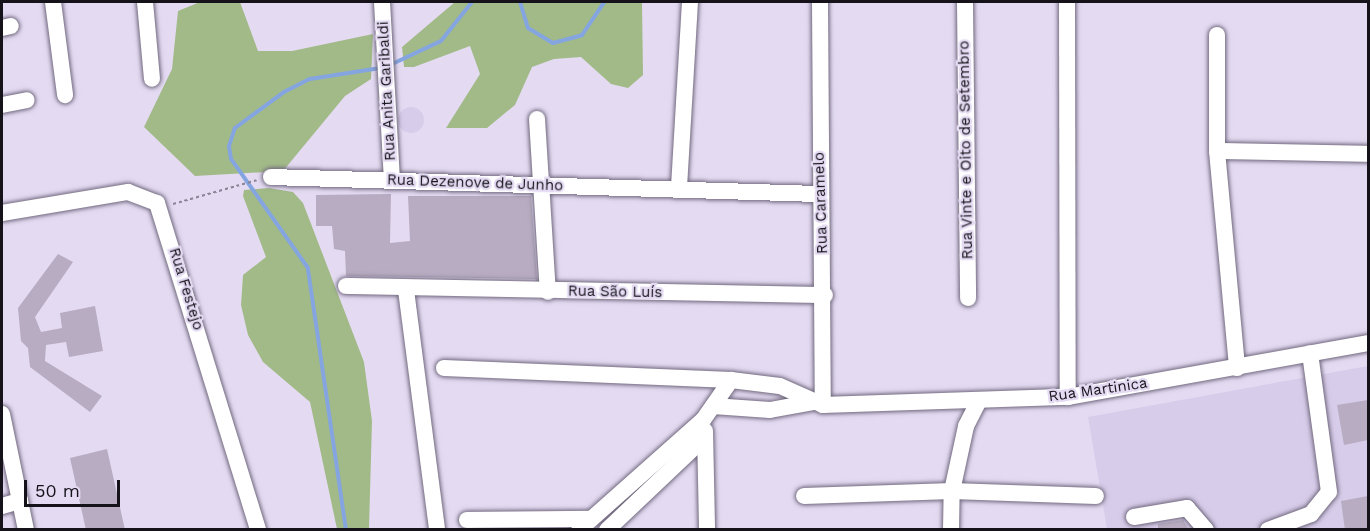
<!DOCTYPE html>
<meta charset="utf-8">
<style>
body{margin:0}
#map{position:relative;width:1370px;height:531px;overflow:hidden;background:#e4dbf3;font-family:"Work Sans",sans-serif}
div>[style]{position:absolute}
.built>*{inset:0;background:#d7ccea}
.round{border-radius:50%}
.green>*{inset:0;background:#a2ba88}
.stream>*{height:4px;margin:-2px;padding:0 2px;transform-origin:2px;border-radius:2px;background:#85a5e0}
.building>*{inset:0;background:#b7acc1}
.path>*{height:2px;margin-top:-1px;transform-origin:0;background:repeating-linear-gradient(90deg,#8c8596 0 3px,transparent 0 6px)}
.roads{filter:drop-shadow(0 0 2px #71697e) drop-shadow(0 0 2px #71697e)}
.minor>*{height:16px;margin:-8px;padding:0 8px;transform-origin:8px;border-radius:8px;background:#fff}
span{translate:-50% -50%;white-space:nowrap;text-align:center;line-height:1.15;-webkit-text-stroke:4.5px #e4dbf3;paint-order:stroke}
.street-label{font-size:15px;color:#15121a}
.frame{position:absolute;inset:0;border:3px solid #15121a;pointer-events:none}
.scale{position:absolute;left:24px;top:480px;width:96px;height:27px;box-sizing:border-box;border:3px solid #15121a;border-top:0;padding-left:8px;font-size:18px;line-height:21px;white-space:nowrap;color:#15121a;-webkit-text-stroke:4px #e4dbf3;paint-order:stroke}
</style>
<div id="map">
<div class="built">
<i class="round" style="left:398px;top:107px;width:26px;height:26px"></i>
<i style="clip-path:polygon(1368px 366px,1368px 529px,1107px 529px,1088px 417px)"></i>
</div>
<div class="green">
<i style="clip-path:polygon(200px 2px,240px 2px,258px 51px,292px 51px,373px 34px,371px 79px,345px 96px,283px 171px,195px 176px,144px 127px,172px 69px,178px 11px)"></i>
<i style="clip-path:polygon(455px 2px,642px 2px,643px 75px,628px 88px,611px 84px,581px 57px,554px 59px,532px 67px,515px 105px,487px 128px,446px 128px,480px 74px,470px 46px,414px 67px,404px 67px,402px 47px)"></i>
<i style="clip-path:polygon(269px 188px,293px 192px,303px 203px,364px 362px,372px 421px,369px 529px,337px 529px,310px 402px,263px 362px,248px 335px,241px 305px,243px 275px,266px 257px,243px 196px,244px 190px)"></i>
</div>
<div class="stream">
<i style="left:520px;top:2px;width:27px;rotate:73deg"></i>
<i style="left:528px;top:28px;width:29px;rotate:31deg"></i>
<i style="left:553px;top:43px;width:30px;rotate:-15deg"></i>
<i style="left:582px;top:35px;width:40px;rotate:-56deg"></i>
<i style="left:390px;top:65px;width:56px;rotate:-25.2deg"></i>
<i style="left:441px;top:41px;width:50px;rotate:-51.5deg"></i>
<i style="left:346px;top:530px;width:265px;rotate:-98.3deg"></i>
<i style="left:308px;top:268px;width:133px;rotate:-125.2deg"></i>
<i style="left:231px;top:159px;width:13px;rotate:-99deg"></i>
<i style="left:229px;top:146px;width:19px;rotate:-72deg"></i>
<i style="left:235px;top:128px;width:61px;rotate:-36.3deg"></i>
<i style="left:284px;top:92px;width:29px;rotate:-27deg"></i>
<i style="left:310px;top:79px;width:71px;rotate:-8.9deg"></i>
</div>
<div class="building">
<i style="clip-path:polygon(391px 194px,390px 243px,410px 241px,408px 196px,531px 196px,537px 279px,346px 276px,345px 251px,334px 249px,332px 226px,316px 226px,316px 195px)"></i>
<i style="clip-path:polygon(58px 254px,73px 262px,35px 317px,41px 332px,62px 328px,60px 313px,95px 306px,103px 351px,69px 357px,66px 342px,46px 345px,45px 361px,102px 396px,90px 412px,30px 367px,28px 348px,21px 341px,18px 308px)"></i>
<i style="clip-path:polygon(1368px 400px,1368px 440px,1344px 445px,1337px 405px)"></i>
<i style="clip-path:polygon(107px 449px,125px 530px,86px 530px,70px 458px)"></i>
<i style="clip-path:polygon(1368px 496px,1368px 530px,1345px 530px,1341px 501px)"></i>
<i style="clip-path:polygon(1183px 520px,1189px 530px,1158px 530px,1158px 524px)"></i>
</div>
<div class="path">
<i style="left:173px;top:204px;width:87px;rotate:-15.9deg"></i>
</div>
<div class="roads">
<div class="minor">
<i style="left:53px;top:2px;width:94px;rotate:82.6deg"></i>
<i style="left:145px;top:2px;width:77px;rotate:84.8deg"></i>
<i style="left:382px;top:2px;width:178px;rotate:86.8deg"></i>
<i style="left:820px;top:2px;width:403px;rotate:89.6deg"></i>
<i style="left:965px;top:2px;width:296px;rotate:89.4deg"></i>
<i style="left:1067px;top:2px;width:395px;rotate:89.9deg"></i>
<i style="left:2px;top:28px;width:9px;rotate:-13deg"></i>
<i style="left:1217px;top:35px;width:116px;rotate:90deg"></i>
<i style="left:1217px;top:151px;width:218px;rotate:84.7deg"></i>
<i style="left:2px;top:105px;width:25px;rotate:-11deg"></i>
<i style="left:537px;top:119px;width:173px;rotate:86.4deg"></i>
<i style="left:1217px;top:151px;width:151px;rotate:1.1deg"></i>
<i style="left:271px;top:177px;width:548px;rotate:1.78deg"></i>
<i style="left:679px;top:187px;width:185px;rotate:-86.6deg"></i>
<i style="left:2px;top:213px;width:128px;rotate:-9.5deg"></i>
<i style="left:128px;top:192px;width:31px;rotate:21deg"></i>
<i style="left:157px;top:203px;width:342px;rotate:72.8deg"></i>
<i style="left:346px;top:286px;width:479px;rotate:1.1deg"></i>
<i style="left:406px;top:290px;width:242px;rotate:82.6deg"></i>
<i style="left:444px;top:368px;width:287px;rotate:2.4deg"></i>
<i style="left:713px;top:406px;width:57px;rotate:4deg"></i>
<i style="left:770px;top:410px;width:45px;rotate:-10.3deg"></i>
<i style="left:2px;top:414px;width:118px;rotate:78.3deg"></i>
<i style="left:705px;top:431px;width:99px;rotate:88.8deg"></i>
<i style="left:804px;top:496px;width:148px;rotate:-1.9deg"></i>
<i style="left:952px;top:491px;width:144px;rotate:2deg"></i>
<i style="left:2px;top:506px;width:19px;rotate:-16deg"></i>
<i style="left:1134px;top:517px;width:54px;rotate:-9.6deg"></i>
<i style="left:1187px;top:508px;width:29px;rotate:49deg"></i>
<i style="left:467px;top:520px;width:122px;rotate:-0.5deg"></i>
<i style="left:579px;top:530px;width:166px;rotate:-41.6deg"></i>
<i style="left:703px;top:420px;width:49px;rotate:-55deg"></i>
<i style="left:731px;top:380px;width:49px;rotate:7deg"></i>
<i style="left:780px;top:386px;width:47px;rotate:23.8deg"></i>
<i style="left:823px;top:405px;width:245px;rotate:-1.9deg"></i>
<i style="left:1068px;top:397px;width:305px;rotate:-10.2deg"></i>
<i style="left:607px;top:530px;width:135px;rotate:-43.5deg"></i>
<i style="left:951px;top:530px;width:39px;rotate:-89deg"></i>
<i style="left:952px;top:491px;width:66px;rotate:-77.8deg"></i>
<i style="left:966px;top:426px;width:28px;rotate:-63deg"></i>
<i style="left:1268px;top:530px;width:46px;rotate:-20.4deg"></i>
<i style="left:1311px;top:514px;width:28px;rotate:-51deg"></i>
<i style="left:1329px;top:492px;width:140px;rotate:-97.8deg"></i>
</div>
</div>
<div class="street-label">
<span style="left:387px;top:91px;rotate:-93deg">Rua Anita Garibaldi</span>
<span style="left:966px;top:150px;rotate:-91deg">Rua Vinte e Oito de Setembro</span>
<span style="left:475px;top:183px;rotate:2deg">Rua Dezenove de Junho</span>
<span style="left:821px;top:203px;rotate:-92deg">Rua Caramelo</span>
<span style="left:186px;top:289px;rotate:73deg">Rua Festejo</span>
<span style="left:615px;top:292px;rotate:1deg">Rua São Luís</span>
<span style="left:1098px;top:390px;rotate:-8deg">Rua Martinica</span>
</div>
<div class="frame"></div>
<div class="scale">50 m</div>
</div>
